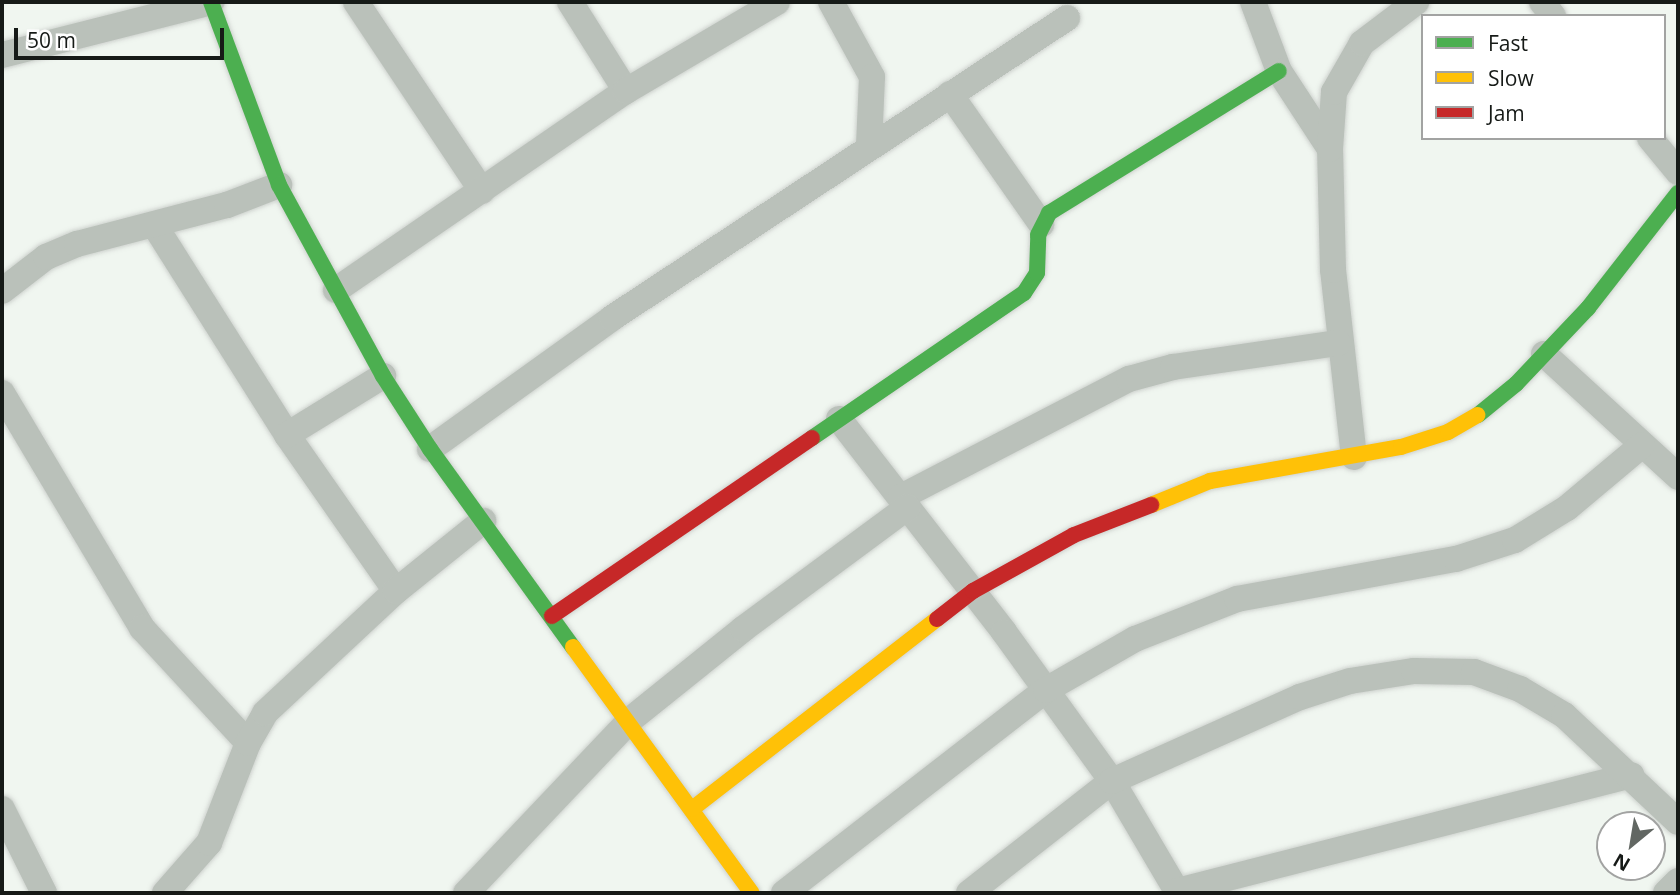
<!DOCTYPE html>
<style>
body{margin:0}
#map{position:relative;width:1680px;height:895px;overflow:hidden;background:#f0f6f0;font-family:"Open Sans",sans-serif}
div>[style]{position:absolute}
.roads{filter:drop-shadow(0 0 2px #ced2ce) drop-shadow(0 0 2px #ced2ce)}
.street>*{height:26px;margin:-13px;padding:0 13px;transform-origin:13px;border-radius:13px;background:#bac1ba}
.fast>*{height:16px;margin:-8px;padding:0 8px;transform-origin:8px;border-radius:8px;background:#4caf50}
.slow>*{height:16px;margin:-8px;padding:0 8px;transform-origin:8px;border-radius:8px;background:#ffc107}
.jam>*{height:16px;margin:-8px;padding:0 8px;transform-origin:8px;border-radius:8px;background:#c62828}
span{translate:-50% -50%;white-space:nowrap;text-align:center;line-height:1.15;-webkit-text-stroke:7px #fff;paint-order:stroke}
.frame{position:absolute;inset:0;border:4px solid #161a17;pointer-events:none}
.legend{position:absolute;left:1421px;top:14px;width:245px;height:126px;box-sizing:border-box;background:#fff;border:2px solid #a2a3a2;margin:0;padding:9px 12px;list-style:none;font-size:21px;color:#161a17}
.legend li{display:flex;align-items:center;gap:14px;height:35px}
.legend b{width:35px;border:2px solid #a2a3a2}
.north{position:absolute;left:1596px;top:811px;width:70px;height:70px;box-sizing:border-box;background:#fff;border:2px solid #a2a3a2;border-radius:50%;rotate:210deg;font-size:19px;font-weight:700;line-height:28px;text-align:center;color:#161a17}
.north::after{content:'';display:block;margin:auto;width:24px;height:32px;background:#626763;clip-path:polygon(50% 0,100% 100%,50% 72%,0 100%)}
.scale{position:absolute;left:14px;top:28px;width:210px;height:32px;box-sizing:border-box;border:4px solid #161a17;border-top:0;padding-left:9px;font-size:21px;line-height:24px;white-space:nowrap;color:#161a17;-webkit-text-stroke:5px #fff;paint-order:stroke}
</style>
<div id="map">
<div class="roads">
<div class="street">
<i style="left:356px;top:2px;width:227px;rotate:56.3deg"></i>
<i style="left:570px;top:2px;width:105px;rotate:57.8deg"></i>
<i style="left:831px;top:2px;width:85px;rotate:61.3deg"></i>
<i style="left:872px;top:77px;width:69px;rotate:92.5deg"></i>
<i style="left:1253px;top:2px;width:74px;rotate:69.4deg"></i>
<i style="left:1279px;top:71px;width:93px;rotate:56.8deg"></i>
<i style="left:1542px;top:2px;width:18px;rotate:52deg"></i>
<i style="left:2px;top:55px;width:216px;rotate:-14.2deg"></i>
<i style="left:950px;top:94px;width:159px;rotate:55deg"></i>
<i style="left:1650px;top:138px;width:44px;rotate:50.5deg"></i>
<i style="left:155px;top:226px;width:247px;rotate:57.7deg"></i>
<i style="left:287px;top:435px;width:190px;rotate:55.1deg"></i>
<i style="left:336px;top:290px;width:352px;rotate:-34.5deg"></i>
<i style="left:626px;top:91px;width:175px;rotate:-30.5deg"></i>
<i style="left:2px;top:291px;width:56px;rotate:-37.7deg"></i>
<i style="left:46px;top:257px;width:34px;rotate:-23deg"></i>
<i style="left:77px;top:244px;width:155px;rotate:-14.6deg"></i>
<i style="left:227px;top:205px;width:56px;rotate:-21deg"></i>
<i style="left:1544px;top:354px;width:182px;rotate:42.5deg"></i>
<i style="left:2px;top:393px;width:274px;rotate:59.2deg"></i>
<i style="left:142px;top:628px;width:156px;rotate:47.3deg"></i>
<i style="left:839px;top:419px;width:269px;rotate:52.2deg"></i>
<i style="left:1004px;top:632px;width:184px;rotate:54.1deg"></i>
<i style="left:1112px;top:781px;width:130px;rotate:59.5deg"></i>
<i style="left:287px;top:435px;width:113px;rotate:-31.6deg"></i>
<i style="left:430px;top:449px;width:224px;rotate:-35.7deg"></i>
<i style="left:612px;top:318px;width:545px;rotate:-33.4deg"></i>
<i style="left:1354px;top:457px;width:188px;rotate:-96.4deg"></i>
<i style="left:1333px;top:270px;width:121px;rotate:-91.4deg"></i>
<i style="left:1330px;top:149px;width:57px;rotate:-86deg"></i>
<i style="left:1334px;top:92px;width:56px;rotate:-60.3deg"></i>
<i style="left:1362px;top:43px;width:68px;rotate:-37.2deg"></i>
<i style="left:901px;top:497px;width:257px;rotate:-27.4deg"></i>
<i style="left:1129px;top:379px;width:46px;rotate:-15.3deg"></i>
<i style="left:1173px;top:367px;width:167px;rotate:-8.3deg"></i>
<i style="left:2px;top:809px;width:94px;rotate:63.4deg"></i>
<i style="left:1177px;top:891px;width:469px;rotate:-14.3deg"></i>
<i style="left:165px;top:893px;width:67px;rotate:-48.7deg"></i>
<i style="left:209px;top:843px;width:107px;rotate:-68.7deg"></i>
<i style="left:248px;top:743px;width:34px;rotate:-60deg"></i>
<i style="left:265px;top:713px;width:179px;rotate:-43deg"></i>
<i style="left:396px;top:591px;width:112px;rotate:-38.8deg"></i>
<i style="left:466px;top:893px;width:238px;rotate:-46.5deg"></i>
<i style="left:630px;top:720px;width:145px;rotate:-38.8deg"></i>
<i style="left:743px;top:629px;width:205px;rotate:-36.5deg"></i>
<i style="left:784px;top:893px;width:331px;rotate:-37.8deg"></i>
<i style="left:1046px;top:690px;width:103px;rotate:-29.8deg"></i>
<i style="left:1135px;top:639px;width:110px;rotate:-21.4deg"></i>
<i style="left:1237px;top:599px;width:223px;rotate:-10.4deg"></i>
<i style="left:1456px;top:559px;width:62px;rotate:-17.9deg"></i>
<i style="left:1515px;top:540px;width:61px;rotate:-31.6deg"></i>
<i style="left:1567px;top:508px;width:98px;rotate:-40deg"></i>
<i style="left:969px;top:893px;width:182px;rotate:-38.1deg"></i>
<i style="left:1112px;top:781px;width:206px;rotate:-24.1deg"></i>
<i style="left:1300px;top:697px;width:52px;rotate:-17.7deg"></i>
<i style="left:1350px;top:681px;width:65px;rotate:-8.9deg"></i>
<i style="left:1414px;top:671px;width:60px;rotate:1deg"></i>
<i style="left:1474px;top:672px;width:49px;rotate:20.3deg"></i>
<i style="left:1520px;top:689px;width:51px;rotate:30.6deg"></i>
<i style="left:1564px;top:715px;width:156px;rotate:43.2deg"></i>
<i style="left:1666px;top:893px;width:17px;rotate:-45deg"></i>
</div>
<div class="fast">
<i style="left:211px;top:2px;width:195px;rotate:69.6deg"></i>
<i style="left:279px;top:185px;width:217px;rotate:61.4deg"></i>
<i style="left:383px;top:376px;width:87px;rotate:57.2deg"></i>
<i style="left:430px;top:449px;width:244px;rotate:54.2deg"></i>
<i style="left:1478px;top:415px;width:49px;rotate:-39.2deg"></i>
<i style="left:1516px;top:384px;width:105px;rotate:-46.5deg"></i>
<i style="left:1588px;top:308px;width:146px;rotate:-52deg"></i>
<i style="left:812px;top:438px;width:257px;rotate:-34.4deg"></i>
<i style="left:1024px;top:293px;width:24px;rotate:-57deg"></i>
<i style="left:1037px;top:273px;width:38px;rotate:-88deg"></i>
<i style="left:1038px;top:235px;width:25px;rotate:-63deg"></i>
<i style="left:1049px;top:213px;width:270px;rotate:-31.7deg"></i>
</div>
<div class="slow">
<i style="left:1151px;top:505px;width:64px;rotate:-22.1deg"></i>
<i style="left:1210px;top:481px;width:194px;rotate:-10.1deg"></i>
<i style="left:1401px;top:447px;width:49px;rotate:-17.7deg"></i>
<i style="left:1448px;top:432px;width:34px;rotate:-30deg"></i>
<i style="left:573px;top:647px;width:304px;rotate:54deg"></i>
<i style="left:692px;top:809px;width:310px;rotate:-37.8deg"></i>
</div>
<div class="jam">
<i style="left:552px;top:616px;width:315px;rotate:-34.4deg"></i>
<i style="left:937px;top:619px;width:46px;rotate:-37.9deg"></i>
<i style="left:973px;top:591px;width:115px;rotate:-29deg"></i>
<i style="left:1074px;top:535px;width:83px;rotate:-21.3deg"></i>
</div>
</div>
<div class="frame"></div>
<ul class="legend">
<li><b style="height:9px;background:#4caf50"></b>Fast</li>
<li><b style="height:9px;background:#ffc107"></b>Slow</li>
<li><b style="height:9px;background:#c62828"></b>Jam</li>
</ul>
<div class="north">N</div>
<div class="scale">50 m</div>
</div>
